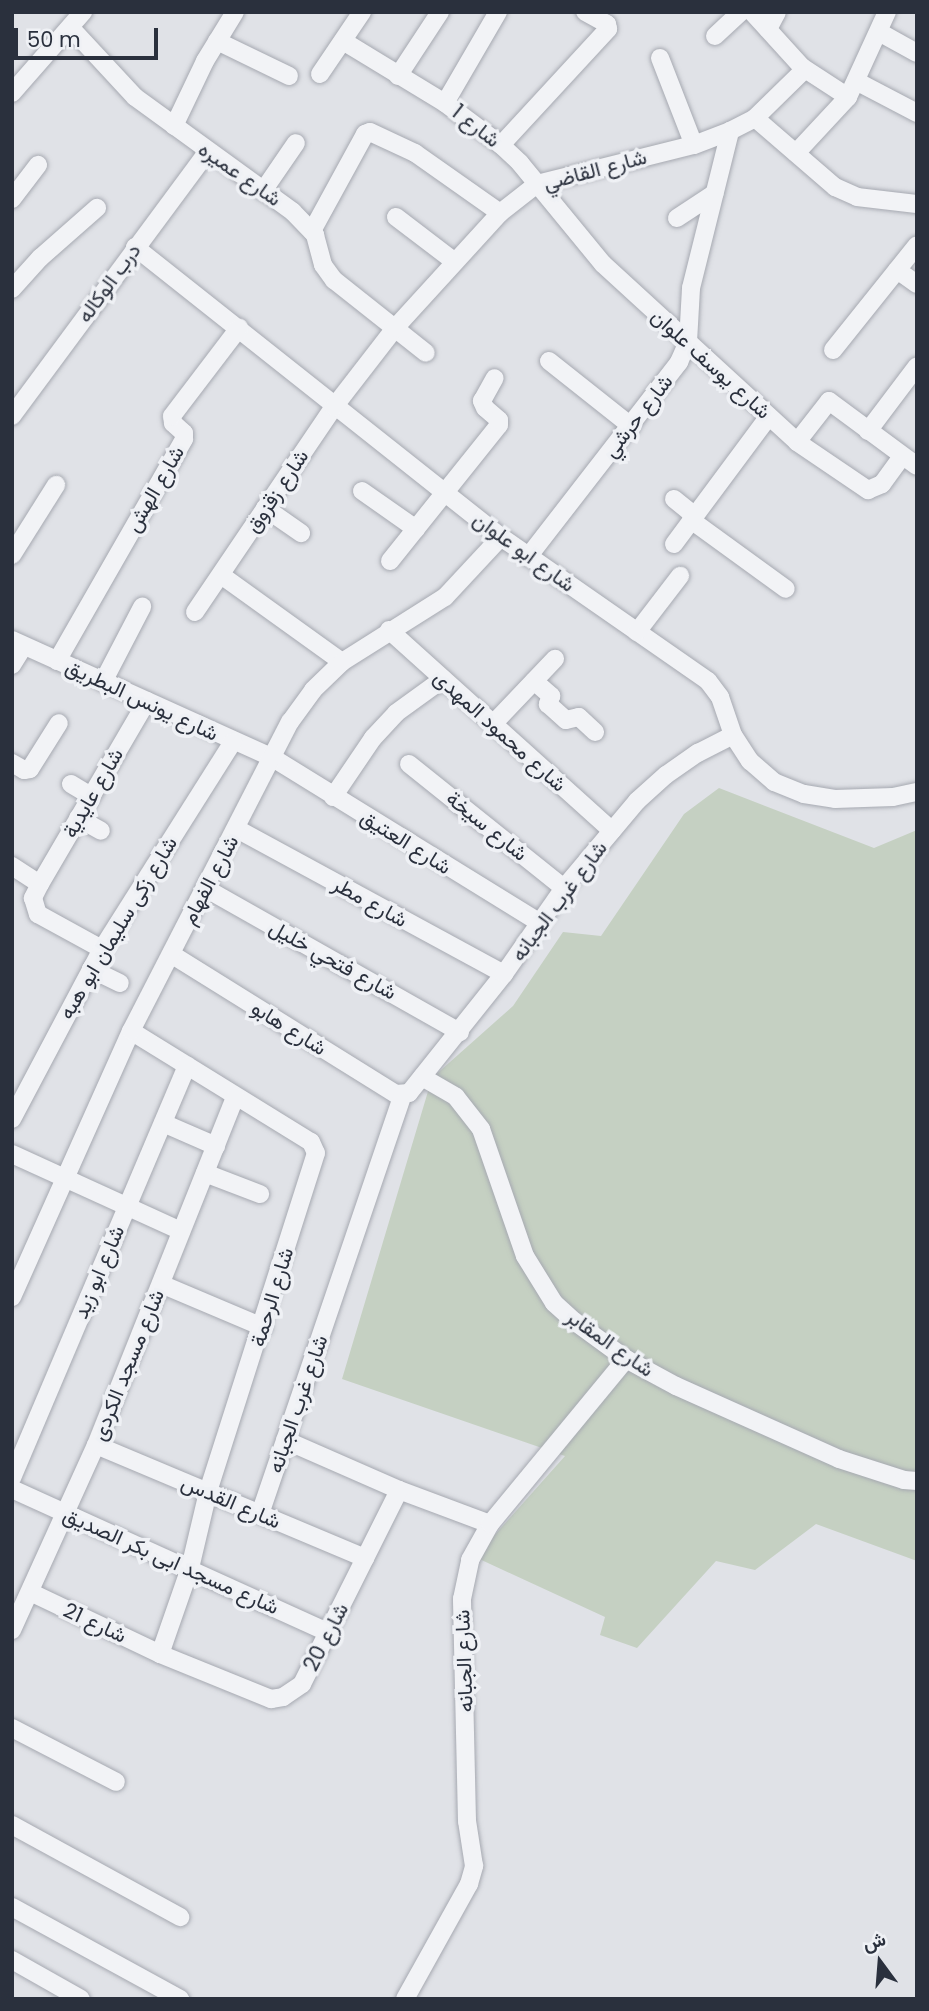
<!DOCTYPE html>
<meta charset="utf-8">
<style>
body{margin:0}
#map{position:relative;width:929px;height:2011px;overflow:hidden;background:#e0e2e7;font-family:Poppins,Vazirmatn,sans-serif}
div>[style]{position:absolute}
.green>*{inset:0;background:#c5d0c2}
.roads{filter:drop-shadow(0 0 2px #a6a9b1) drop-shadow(0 0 2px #a6a9b1)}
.minor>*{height:18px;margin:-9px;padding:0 9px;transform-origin:9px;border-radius:9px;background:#f2f3f6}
span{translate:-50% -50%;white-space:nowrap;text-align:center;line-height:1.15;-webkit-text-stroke:7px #eff1f5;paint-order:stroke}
.street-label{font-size:21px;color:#2a303d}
.frame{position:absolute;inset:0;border:14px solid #2a303d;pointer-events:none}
.north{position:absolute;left:845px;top:1927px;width:70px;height:70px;-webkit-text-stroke:5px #eff1f5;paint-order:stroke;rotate:344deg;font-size:19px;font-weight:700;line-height:28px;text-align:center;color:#2a303d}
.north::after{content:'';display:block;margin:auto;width:24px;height:32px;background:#2a303d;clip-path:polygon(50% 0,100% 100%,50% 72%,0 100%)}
.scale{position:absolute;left:14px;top:28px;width:144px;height:32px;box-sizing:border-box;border:4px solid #2a303d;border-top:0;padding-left:9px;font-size:21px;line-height:24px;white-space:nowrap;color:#2a303d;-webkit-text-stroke:5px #eff1f5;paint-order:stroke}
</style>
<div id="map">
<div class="green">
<i style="clip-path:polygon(719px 788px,874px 848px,917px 830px,917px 1561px,816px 1524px,755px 1570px,716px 1561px,637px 1648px,600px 1635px,605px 1617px,475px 1557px,565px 1456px,342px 1379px,432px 1078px,513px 1006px,563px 932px,601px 936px,684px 814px)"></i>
</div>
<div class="roads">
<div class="minor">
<i style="left:71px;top:28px;width:94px;rotate:47.2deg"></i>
<i style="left:135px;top:97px;width:195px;rotate:36deg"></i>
<i style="left:293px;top:212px;width:32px;rotate:46deg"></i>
<i style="left:315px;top:235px;width:31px;rotate:75deg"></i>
<i style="left:323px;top:265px;width:19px;rotate:54deg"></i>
<i style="left:334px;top:280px;width:117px;rotate:38.4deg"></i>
<i style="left:768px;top:29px;width:19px;rotate:-62deg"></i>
<i style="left:879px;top:32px;width:43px;rotate:28.9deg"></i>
<i style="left:715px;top:36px;width:35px;rotate:-43deg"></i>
<i style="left:217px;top:41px;width:80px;rotate:25.9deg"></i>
<i style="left:343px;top:41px;width:119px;rotate:31.3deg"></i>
<i style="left:445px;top:103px;width:70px;rotate:36.9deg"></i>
<i style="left:501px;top:145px;width:26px;rotate:43deg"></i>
<i style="left:520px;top:163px;width:131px;rotate:50.6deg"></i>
<i style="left:603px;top:264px;width:263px;rotate:42.5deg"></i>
<i style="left:797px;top:442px;width:86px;rotate:34.1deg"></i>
<i style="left:868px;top:490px;width:15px;rotate:-23deg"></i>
<i style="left:882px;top:484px;width:34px;rotate:-54deg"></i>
<i style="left:660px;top:58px;width:93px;rotate:68.7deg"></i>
<i style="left:802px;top:67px;width:55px;rotate:33.1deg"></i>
<i style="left:320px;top:74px;width:75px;rotate:-55.9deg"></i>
<i style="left:398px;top:76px;width:77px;rotate:-56.7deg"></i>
<i style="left:856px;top:81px;width:69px;rotate:27.7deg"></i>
<i style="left:12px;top:93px;width:108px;rotate:-48.8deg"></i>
<i style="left:445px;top:103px;width:105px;rotate:-59.8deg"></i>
<i style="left:755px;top:118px;width:106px;rotate:40.8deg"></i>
<i style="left:835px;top:187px;width:24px;rotate:24deg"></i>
<i style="left:857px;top:197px;width:60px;rotate:6.7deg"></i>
<i style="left:174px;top:126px;width:72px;rotate:-64.5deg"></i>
<i style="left:205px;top:61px;width:57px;rotate:-58.5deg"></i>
<i style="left:501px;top:145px;width:158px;rotate:-47.3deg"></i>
<i style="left:608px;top:29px;width:5px;rotate:-101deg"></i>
<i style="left:607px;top:24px;width:25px;rotate:-151deg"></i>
<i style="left:796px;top:153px;width:76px;rotate:-47.1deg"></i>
<i style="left:848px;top:97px;width:94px;rotate:-65.4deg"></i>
<i style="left:263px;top:191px;width:58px;rotate:-55.5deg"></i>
<i style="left:12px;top:199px;width:43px;rotate:-52.6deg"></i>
<i style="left:396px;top:217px;width:74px;rotate:37.3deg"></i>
<i style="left:677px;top:218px;width:45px;rotate:-33.3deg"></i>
<i style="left:312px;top:231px;width:111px;rotate:-61.3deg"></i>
<i style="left:365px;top:134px;width:5px;rotate:-22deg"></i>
<i style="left:370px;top:132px;width:50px;rotate:25deg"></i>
<i style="left:415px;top:153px;width:104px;rotate:35.2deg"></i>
<i style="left:135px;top:247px;width:467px;rotate:38.4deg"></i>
<i style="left:501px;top:537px;width:252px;rotate:34.8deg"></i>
<i style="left:708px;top:681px;width:20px;rotate:53deg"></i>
<i style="left:720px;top:697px;width:40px;rotate:71.1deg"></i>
<i style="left:733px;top:735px;width:31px;rotate:57deg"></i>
<i style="left:750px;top:761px;width:32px;rotate:41deg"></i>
<i style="left:774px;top:782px;width:32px;rotate:22deg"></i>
<i style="left:804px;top:794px;width:31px;rotate:9deg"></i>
<i style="left:835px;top:799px;width:58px;rotate:-2deg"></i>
<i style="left:893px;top:797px;width:25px;rotate:-12deg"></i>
<i style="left:897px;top:270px;width:24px;rotate:35deg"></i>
<i style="left:12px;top:289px;width:42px;rotate:-47.9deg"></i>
<i style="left:40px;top:258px;width:76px;rotate:-41.3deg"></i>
<i style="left:833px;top:350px;width:134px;rotate:-51.3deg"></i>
<i style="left:549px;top:361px;width:105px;rotate:38.4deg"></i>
<i style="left:12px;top:416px;width:328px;rotate:-53.5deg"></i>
<i style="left:868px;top:431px;width:81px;rotate:-53deg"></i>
<i style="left:797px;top:442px;width:52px;rotate:-52deg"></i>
<i style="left:829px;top:401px;width:109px;rotate:36.5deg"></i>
<i style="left:362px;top:491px;width:66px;rotate:35.1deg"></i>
<i style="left:674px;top:499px;width:27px;rotate:39deg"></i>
<i style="left:265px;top:508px;width:44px;rotate:34.8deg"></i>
<i style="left:691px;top:520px;width:117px;rotate:36deg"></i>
<i style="left:674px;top:544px;width:159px;rotate:-53.4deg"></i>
<i style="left:12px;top:555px;width:83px;rotate:-57.8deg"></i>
<i style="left:528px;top:557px;width:247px;rotate:-52.2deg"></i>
<i style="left:679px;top:362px;width:22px;rotate:-66deg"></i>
<i style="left:688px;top:342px;width:54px;rotate:-86.8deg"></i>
<i style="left:691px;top:288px;width:162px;rotate:-76deg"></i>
<i style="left:390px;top:561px;width:174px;rotate:-51.3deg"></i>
<i style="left:499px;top:425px;width:5px;rotate:-90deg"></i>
<i style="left:499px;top:420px;width:18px;rotate:-139deg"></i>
<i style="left:485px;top:408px;width:8px;rotate:-113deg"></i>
<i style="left:482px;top:401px;width:26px;rotate:-61deg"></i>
<i style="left:221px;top:575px;width:149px;rotate:35.7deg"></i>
<i style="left:195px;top:612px;width:248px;rotate:-55.9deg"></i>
<i style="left:334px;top:407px;width:100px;rotate:-52.3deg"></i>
<i style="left:395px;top:328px;width:156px;rotate:-47.6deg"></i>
<i style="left:500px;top:213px;width:47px;rotate:-38.1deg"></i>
<i style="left:537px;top:184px;width:162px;rotate:-14deg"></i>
<i style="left:694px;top:145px;width:39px;rotate:-21deg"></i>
<i style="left:730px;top:131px;width:28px;rotate:-27deg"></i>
<i style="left:755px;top:118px;width:66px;rotate:-44.4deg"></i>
<i style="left:802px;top:72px;width:5px;rotate:-90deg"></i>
<i style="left:802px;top:67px;width:74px;rotate:-132.3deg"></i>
<i style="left:389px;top:630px;width:300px;rotate:42deg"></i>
<i style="left:637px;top:632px;width:71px;rotate:-52.5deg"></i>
<i style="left:12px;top:640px;width:286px;rotate:24.3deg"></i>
<i style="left:273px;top:758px;width:314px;rotate:31.7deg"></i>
<i style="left:57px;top:661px;width:256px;rotate:-60.2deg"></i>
<i style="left:184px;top:439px;width:6px;rotate:-90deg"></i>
<i style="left:184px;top:433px;width:15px;rotate:-138deg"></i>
<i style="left:173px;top:423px;width:7px;rotate:-98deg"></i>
<i style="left:172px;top:416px;width:111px;rotate:-52.7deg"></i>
<i style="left:12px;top:665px;width:22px;rotate:-58deg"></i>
<i style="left:534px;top:681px;width:23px;rotate:41deg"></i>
<i style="left:551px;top:696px;width:9px;rotate:111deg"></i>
<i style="left:548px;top:704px;width:24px;rotate:42deg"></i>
<i style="left:566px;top:720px;width:13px;rotate:-13deg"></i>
<i style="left:579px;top:717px;width:22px;rotate:43deg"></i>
<i style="left:103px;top:682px;width:85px;rotate:-62.5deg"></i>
<i style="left:493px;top:724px;width:90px;rotate:-46.4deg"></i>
<i style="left:12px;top:763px;width:14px;rotate:30deg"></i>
<i style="left:24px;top:770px;width:6px;rotate:-9deg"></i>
<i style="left:30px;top:769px;width:54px;rotate:-57.8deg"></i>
<i style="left:409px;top:764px;width:198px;rotate:38.7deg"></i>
<i style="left:71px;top:784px;width:23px;rotate:31deg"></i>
<i style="left:333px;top:797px;width:71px;rotate:-55.9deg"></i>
<i style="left:373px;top:738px;width:34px;rotate:-47deg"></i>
<i style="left:396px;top:713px;width:58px;rotate:-35.9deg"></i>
<i style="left:78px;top:818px;width:26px;rotate:29deg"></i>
<i style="left:237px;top:829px;width:304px;rotate:28.5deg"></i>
<i style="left:12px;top:866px;width:33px;rotate:33deg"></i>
<i style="left:40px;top:884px;width:16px;rotate:117deg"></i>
<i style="left:33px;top:898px;width:17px;rotate:73deg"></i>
<i style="left:38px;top:914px;width:73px;rotate:28.7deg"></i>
<i style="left:40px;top:884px;width:212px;rotate:-59.7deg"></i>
<i style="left:205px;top:888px;width:293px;rotate:29.5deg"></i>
<i style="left:171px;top:954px;width:265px;rotate:31.9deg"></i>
<i style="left:396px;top:1094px;width:13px;rotate:-4deg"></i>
<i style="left:409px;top:1093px;width:152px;rotate:-51.4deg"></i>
<i style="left:504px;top:974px;width:105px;rotate:-55.1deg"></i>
<i style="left:564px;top:888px;width:114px;rotate:-50deg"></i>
<i style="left:637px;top:801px;width:39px;rotate:-42deg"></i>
<i style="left:666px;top:775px;width:39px;rotate:-35deg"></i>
<i style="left:698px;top:753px;width:39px;rotate:-27deg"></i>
<i style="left:91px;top:969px;width:32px;rotate:26deg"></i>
<i style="left:131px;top:1031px;width:211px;rotate:31.7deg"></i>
<i style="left:311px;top:1142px;width:12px;rotate:66deg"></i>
<i style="left:316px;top:1153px;width:356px;rotate:107.7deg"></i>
<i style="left:208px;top:1492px;width:78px;rotate:103.3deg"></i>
<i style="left:190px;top:1568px;width:91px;rotate:109.2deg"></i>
<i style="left:422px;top:1077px;width:39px;rotate:30deg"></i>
<i style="left:456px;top:1097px;width:41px;rotate:52deg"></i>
<i style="left:481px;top:1129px;width:134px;rotate:70.9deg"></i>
<i style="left:525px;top:1256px;width:55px;rotate:58.3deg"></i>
<i style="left:554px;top:1303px;width:27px;rotate:42deg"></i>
<i style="left:574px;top:1321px;width:64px;rotate:36.2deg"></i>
<i style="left:626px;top:1359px;width:57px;rotate:28.4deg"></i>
<i style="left:676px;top:1386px;width:179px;rotate:24.1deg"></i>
<i style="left:839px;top:1459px;width:68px;rotate:17.9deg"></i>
<i style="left:904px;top:1480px;width:13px;rotate:4deg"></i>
<i style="left:12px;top:1119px;width:192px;rotate:-62.1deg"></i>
<i style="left:102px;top:949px;width:245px;rotate:-57.7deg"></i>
<i style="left:163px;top:1123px;width:58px;rotate:23.5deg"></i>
<i style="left:12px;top:1154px;width:186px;rotate:24.5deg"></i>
<i style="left:205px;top:1173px;width:59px;rotate:20.9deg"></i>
<i style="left:161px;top:1284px;width:111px;rotate:22.9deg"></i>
<i style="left:12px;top:1297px;width:291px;rotate:-65.9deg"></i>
<i style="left:131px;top:1031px;width:348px;rotate:-62.8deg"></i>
<i style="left:290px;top:722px;width:39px;rotate:-54deg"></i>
<i style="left:313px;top:690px;width:40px;rotate:-44deg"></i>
<i style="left:342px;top:662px;width:122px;rotate:-32.3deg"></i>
<i style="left:445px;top:597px;width:82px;rotate:-47deg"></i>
<i style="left:285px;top:1440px;width:124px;rotate:23.7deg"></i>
<i style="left:399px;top:1490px;width:97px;rotate:20.5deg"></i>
<i style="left:96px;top:1445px;width:292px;rotate:22.8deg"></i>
<i style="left:12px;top:1478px;width:448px;rotate:-67deg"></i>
<i style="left:12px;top:1489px;width:348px;rotate:24.4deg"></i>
<i style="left:260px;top:1514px;width:443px;rotate:-71.2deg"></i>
<i style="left:30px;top:1592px;width:144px;rotate:25.5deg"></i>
<i style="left:160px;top:1654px;width:120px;rotate:22.1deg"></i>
<i style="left:271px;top:1699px;width:12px;rotate:-9deg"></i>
<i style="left:283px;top:1697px;width:23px;rotate:-34deg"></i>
<i style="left:302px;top:1684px;width:217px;rotate:-63.4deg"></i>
<i style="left:12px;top:1630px;width:203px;rotate:-65.6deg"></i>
<i style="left:96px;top:1445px;width:375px;rotate:-68.2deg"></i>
<i style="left:12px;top:1728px;width:117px;rotate:27.4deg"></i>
<i style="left:12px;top:1825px;width:192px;rotate:28.7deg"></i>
<i style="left:12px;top:1907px;width:192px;rotate:28.7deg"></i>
<i style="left:12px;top:1960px;width:79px;rotate:29.5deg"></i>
<i style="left:405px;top:1999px;width:132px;rotate:-60.9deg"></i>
<i style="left:469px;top:1884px;width:19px;rotate:-74deg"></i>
<i style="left:474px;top:1866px;width:46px;rotate:-98.8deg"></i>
<i style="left:467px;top:1821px;width:222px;rotate:-91.3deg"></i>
<i style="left:462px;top:1599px;width:40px;rotate:-78deg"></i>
<i style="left:470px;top:1560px;width:41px;rotate:-60.9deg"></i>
<i style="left:490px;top:1524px;width:214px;rotate:-50.5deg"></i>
</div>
</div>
<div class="street-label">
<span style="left:476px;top:126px;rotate:38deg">شارع 1</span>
<span style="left:595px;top:170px;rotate:-15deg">شارع القاضي</span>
<span style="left:240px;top:174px;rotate:35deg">شارع عميره</span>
<span style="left:109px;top:283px;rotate:-54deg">درب الوكاله</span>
<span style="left:711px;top:364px;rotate:42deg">شارع يوسف علوان</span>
<span style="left:638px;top:416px;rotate:-52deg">شارع حرشي</span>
<span style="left:155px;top:489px;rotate:-60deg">شارع الهش</span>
<span style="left:277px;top:491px;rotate:-56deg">شارع زقزوق</span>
<span style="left:524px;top:552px;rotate:36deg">شارع ابو علوان</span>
<span style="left:142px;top:700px;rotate:25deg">شارع يونس البطريق</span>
<span style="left:500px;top:731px;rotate:42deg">شارع محمود المهدى</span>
<span style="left:93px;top:793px;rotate:-60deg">شارع عايدية</span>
<span style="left:487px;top:826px;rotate:39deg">شارع سيخة</span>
<span style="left:406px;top:842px;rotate:32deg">شارع العتيق</span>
<span style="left:210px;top:880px;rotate:-62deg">شارع الفهام</span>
<span style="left:559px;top:901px;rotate:-53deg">شارع غرب الجبانه</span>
<span style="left:370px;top:902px;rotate:29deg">شارع مطر</span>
<span style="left:118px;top:928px;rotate:-59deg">شارع زكى سليمان ابو هبه</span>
<span style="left:333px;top:960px;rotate:29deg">شارع فتحي خليل</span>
<span style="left:289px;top:1028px;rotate:32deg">شارع هابو</span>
<span style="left:99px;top:1272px;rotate:-67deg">شارع ابو زيد</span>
<span style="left:272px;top:1297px;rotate:-73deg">شارع الرحمة</span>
<span style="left:610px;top:1343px;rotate:35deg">شارع المقابر</span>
<span style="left:128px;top:1365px;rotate:-68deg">شارع مسجد الكردى</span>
<span style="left:298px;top:1404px;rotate:-71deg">شارع غرب الجبانه</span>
<span style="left:231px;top:1502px;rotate:23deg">شارع القدس</span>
<span style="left:171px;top:1561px;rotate:24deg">شارع مسجد ابى بكر الصديق</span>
<span style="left:95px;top:1623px;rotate:25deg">شارع 21</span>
<span style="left:326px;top:1637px;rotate:-63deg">شارع 20</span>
<span style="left:464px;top:1661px;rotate:-92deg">شارع الجبانه</span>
</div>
<div class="frame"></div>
<div class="north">ش</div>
<div class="scale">50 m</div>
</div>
